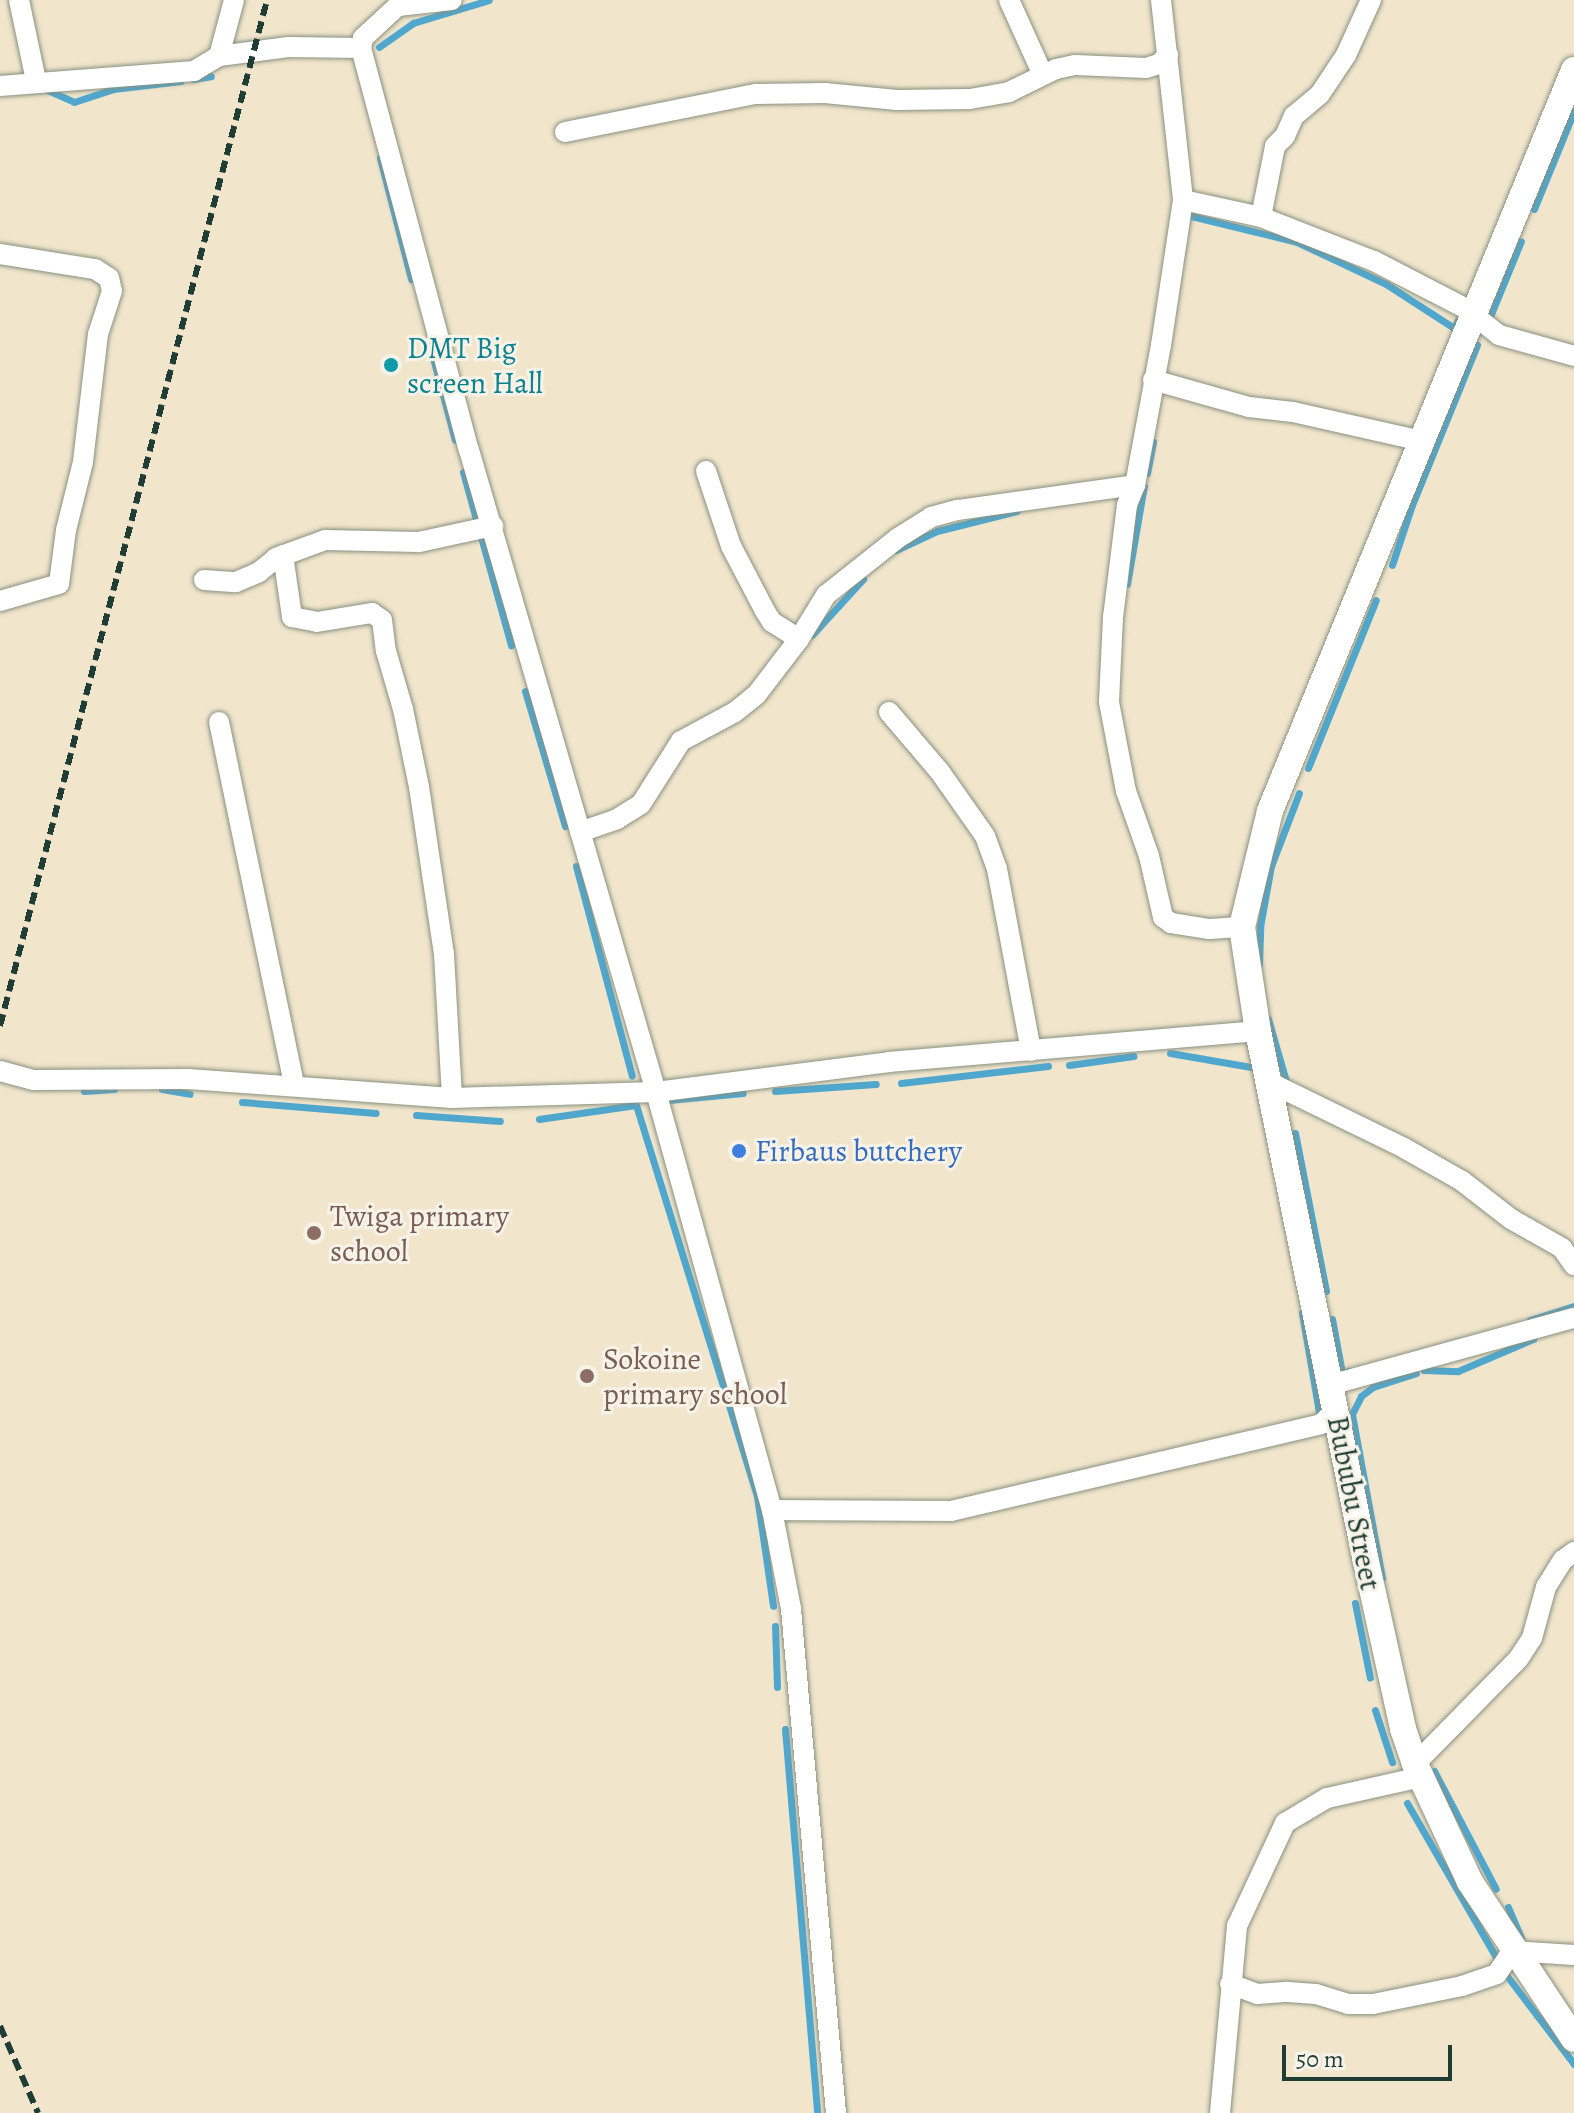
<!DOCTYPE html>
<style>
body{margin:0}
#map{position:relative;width:1574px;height:2113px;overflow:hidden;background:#f1e5cc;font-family:Alegreya,serif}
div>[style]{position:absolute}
.stream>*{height:7px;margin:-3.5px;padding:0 3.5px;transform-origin:3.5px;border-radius:3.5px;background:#50a7cd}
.roads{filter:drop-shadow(0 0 2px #889180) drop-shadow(0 0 2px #889180)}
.minor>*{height:20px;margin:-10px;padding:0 10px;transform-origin:10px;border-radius:10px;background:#fff}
.tertiary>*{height:26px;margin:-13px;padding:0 13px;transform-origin:13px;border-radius:13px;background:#fff}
.rail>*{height:6px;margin-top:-3px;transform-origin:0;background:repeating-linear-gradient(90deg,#1f3d34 0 12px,transparent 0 18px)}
.dots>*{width:22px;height:22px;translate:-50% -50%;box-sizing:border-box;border:4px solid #f7f3e8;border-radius:50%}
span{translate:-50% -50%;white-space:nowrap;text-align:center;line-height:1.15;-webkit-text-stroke:6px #f7f3e8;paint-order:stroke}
.culture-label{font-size:30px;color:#0d838f}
.left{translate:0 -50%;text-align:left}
.shop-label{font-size:30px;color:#366cbe}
.education-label{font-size:30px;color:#785e54}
.street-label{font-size:30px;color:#1f3d34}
.scale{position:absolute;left:1282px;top:2045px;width:170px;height:36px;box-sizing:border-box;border:4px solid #1f3d34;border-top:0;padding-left:10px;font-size:24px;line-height:28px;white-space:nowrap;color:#1f3d34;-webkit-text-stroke:6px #f7f3e8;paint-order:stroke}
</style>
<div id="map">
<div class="stream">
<i style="left:379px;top:47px;width:42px;rotate:-35.2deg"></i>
<i style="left:413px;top:23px;width:79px;rotate:-16.8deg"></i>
<i style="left:193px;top:79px;width:18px;rotate:-9deg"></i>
<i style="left:43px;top:88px;width:34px;rotate:24deg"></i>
<i style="left:74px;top:102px;width:41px;rotate:-18.4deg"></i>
<i style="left:113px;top:89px;width:68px;rotate:-6.7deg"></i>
<i style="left:380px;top:158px;width:125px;rotate:75.6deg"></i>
<i style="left:1534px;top:209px;width:106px;rotate:-67.8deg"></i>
<i style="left:1186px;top:221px;width:6px;rotate:-81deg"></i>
<i style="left:1187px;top:215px;width:113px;rotate:13.8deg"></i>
<i style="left:1297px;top:242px;width:98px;rotate:25.3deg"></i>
<i style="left:1386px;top:284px;width:81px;rotate:32.9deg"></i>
<i style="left:1454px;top:328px;width:9px;rotate:-63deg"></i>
<i style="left:1489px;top:319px;width:84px;rotate:-67.7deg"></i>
<i style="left:431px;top:350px;width:93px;rotate:75.1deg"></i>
<i style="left:463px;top:472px;width:180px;rotate:74.5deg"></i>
<i style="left:1147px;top:473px;width:32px;rotate:-79deg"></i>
<i style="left:896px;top:550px;width:45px;rotate:-24.9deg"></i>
<i style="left:937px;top:531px;width:82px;rotate:-14deg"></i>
<i style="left:1392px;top:565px;width:63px;rotate:-71.6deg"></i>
<i style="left:1412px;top:505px;width:173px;rotate:-67.9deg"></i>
<i style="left:1127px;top:584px;width:99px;rotate:-80.2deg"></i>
<i style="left:812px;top:635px;width:76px;rotate:-47.7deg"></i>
<i style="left:525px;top:691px;width:141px;rotate:73.5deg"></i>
<i style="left:1308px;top:768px;width:181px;rotate:-68deg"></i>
<i style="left:576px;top:866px;width:217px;rotate:75.1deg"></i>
<i style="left:1259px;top:964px;width:37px;rotate:-88deg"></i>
<i style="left:1260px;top:927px;width:62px;rotate:-79.8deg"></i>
<i style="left:1271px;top:866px;width:78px;rotate:-69deg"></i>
<i style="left:1268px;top:1019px;width:72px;rotate:73.8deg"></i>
<i style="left:1170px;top:1053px;width:88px;rotate:9.8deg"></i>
<i style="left:1069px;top:1065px;width:65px;rotate:-8deg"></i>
<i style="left:901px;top:1083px;width:148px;rotate:-6.6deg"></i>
<i style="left:162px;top:1089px;width:28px;rotate:10deg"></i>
<i style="left:84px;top:1091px;width:30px;rotate:-4deg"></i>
<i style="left:775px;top:1091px;width:101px;rotate:-4deg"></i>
<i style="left:668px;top:1100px;width:75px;rotate:-5.3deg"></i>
<i style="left:242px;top:1102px;width:134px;rotate:4.7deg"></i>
<i style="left:416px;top:1115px;width:84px;rotate:4.1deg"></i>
<i style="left:539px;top:1119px;width:98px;rotate:-8.2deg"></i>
<i style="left:636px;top:1105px;width:409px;rotate:72.8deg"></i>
<i style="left:757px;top:1496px;width:111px;rotate:81.7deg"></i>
<i style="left:1295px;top:1133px;width:161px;rotate:78.9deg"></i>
<i style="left:1302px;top:1313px;width:107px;rotate:80.3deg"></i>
<i style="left:1332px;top:1319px;width:55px;rotate:79.5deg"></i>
<i style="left:1342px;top:1373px;width:7px;rotate:-16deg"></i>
<i style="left:1530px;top:1320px;width:46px;rotate:-17.7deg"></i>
<i style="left:1424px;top:1370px;width:34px;rotate:2deg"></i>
<i style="left:1458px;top:1371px;width:82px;rotate:-23.1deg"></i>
<i style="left:1382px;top:1578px;width:167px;rotate:-100.4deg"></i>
<i style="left:1352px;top:1414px;width:20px;rotate:-63deg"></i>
<i style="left:1361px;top:1396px;width:15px;rotate:-37deg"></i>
<i style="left:1373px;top:1387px;width:45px;rotate:-18deg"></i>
<i style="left:1355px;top:1603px;width:76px;rotate:78.7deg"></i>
<i style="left:775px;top:1626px;width:61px;rotate:88.1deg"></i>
<i style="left:1375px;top:1710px;width:55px;rotate:71.9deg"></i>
<i style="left:785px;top:1729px;width:385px;rotate:85.2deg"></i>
<i style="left:1434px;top:1771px;width:133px;rotate:62.3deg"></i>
<i style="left:1407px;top:1803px;width:180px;rotate:60deg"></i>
<i style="left:1508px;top:1907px;width:34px;rotate:67deg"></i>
<i style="left:1507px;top:1976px;width:111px;rotate:52.7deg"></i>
</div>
<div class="roads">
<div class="minor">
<i style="left:19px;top:0;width:83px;rotate:78.1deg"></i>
<i style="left:404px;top:0;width:56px;rotate:137.2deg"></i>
<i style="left:363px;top:38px;width:10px;rotate:101deg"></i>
<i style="left:361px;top:48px;width:416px;rotate:75deg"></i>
<i style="left:469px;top:450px;width:669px;rotate:73.76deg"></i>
<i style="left:656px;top:1092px;width:434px;rotate:74.5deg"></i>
<i style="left:772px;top:1510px;width:101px;rotate:79.1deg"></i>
<i style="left:791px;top:1609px;width:506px;rotate:84.9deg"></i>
<i style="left:1009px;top:0;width:82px;rotate:65.6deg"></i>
<i style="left:1161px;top:0;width:201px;rotate:83.7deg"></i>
<i style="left:1183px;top:200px;width:147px;rotate:98.6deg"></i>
<i style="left:1161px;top:345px;width:142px;rotate:100.5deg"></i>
<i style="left:1135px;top:485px;width:22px;rotate:112deg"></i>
<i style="left:1127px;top:505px;width:113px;rotate:97.1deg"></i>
<i style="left:1113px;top:617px;width:85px;rotate:92.7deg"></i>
<i style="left:1109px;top:702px;width:91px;rotate:79.2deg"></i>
<i style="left:1126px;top:791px;width:69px;rotate:70.5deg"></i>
<i style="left:1149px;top:856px;width:63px;rotate:77.1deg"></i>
<i style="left:1163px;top:917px;width:10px;rotate:37deg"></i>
<i style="left:1171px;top:923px;width:39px;rotate:9deg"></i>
<i style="left:1210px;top:929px;width:32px;rotate:-4deg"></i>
<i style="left:398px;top:6px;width:54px;rotate:-6.3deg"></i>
<i style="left:219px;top:56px;width:58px;rotate:-75deg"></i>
<i style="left:0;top:86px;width:195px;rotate:-4.4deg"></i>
<i style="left:194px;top:71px;width:29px;rotate:-31deg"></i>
<i style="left:219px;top:56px;width:70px;rotate:-7.4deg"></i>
<i style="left:288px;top:47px;width:73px;rotate:0.8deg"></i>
<i style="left:565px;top:132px;width:195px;rotate:-11.3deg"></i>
<i style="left:756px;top:94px;width:69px;rotate:-0.8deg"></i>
<i style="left:825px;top:93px;width:72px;rotate:5.6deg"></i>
<i style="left:897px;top:100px;width:73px;rotate:-0.8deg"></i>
<i style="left:970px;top:99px;width:40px;rotate:-10deg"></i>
<i style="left:1009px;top:92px;width:52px;rotate:-26.1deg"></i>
<i style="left:1056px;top:69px;width:19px;rotate:-12deg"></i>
<i style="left:1075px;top:65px;width:71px;rotate:2.4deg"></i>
<i style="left:1146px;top:68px;width:14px;rotate:-17deg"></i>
<i style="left:1159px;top:64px;width:13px;rotate:-45deg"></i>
<i style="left:1183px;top:200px;width:80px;rotate:12.3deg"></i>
<i style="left:1261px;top:217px;width:121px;rotate:21.3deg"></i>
<i style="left:1374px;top:261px;width:102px;rotate:27.3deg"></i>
<i style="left:1465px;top:308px;width:43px;rotate:38.5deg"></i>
<i style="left:1499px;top:335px;width:78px;rotate:15.6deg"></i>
<i style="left:1261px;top:217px;width:72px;rotate:-78.8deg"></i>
<i style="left:1275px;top:146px;width:14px;rotate:-45deg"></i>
<i style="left:1285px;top:136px;width:22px;rotate:-66deg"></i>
<i style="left:1294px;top:116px;width:34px;rotate:-40deg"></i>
<i style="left:1320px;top:94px;width:47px;rotate:-56.3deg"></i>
<i style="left:1346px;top:55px;width:60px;rotate:-65.6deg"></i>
<i style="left:0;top:254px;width:96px;rotate:9deg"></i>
<i style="left:95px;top:269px;width:17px;rotate:33deg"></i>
<i style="left:109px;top:278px;width:13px;rotate:77deg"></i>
<i style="left:112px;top:291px;width:45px;rotate:108deg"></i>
<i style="left:98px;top:334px;width:129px;rotate:96.7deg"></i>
<i style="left:83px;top:462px;width:70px;rotate:104deg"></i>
<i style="left:66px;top:530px;width:54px;rotate:97.4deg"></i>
<i style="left:59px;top:584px;width:61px;rotate:163.9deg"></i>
<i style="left:1153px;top:380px;width:100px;rotate:15.7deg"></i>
<i style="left:1249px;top:407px;width:44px;rotate:6.5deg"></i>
<i style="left:1293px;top:412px;width:132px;rotate:12.7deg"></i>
<i style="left:706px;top:471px;width:79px;rotate:71.6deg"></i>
<i style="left:731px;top:546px;width:73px;rotate:62.4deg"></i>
<i style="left:765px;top:611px;width:13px;rotate:58deg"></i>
<i style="left:772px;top:622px;width:32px;rotate:32deg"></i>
<i style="left:283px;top:555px;width:63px;rotate:81.7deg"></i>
<i style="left:292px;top:617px;width:25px;rotate:11deg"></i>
<i style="left:317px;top:622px;width:56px;rotate:-9.3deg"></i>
<i style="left:372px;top:613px;width:12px;rotate:35deg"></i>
<i style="left:382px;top:620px;width:31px;rotate:83deg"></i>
<i style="left:386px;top:651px;width:60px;rotate:73.7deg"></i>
<i style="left:403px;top:709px;width:80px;rotate:78.4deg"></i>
<i style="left:419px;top:787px;width:169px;rotate:81.5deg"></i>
<i style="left:444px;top:954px;width:144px;rotate:86.8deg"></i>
<i style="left:204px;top:580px;width:32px;rotate:4deg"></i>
<i style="left:236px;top:582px;width:25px;rotate:-23deg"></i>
<i style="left:259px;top:572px;width:22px;rotate:-39deg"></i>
<i style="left:276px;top:558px;width:52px;rotate:-20.2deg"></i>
<i style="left:325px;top:540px;width:94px;rotate:1.2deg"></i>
<i style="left:419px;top:542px;width:76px;rotate:-12.2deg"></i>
<i style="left:889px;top:712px;width:79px;rotate:49.6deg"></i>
<i style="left:940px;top:772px;width:78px;rotate:54.9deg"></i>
<i style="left:985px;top:836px;width:35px;rotate:70deg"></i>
<i style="left:997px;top:869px;width:185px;rotate:79.4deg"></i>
<i style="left:219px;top:722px;width:371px;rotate:78.3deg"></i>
<i style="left:580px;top:832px;width:39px;rotate:-19deg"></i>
<i style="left:617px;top:819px;width:28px;rotate:-32deg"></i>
<i style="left:641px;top:804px;width:75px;rotate:-57.6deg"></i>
<i style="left:681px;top:741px;width:61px;rotate:-28.2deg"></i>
<i style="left:735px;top:712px;width:28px;rotate:-39deg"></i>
<i style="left:757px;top:694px;width:69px;rotate:-52.6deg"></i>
<i style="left:799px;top:639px;width:52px;rotate:-58.5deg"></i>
<i style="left:826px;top:595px;width:92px;rotate:-38.4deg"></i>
<i style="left:898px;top:538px;width:39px;rotate:-32deg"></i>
<i style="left:931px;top:517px;width:28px;rotate:-15deg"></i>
<i style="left:958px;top:510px;width:179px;rotate:-8deg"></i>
<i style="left:0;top:1071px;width:35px;rotate:15deg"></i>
<i style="left:34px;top:1080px;width:154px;rotate:-0.4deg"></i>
<i style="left:188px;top:1079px;width:265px;rotate:4.1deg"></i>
<i style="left:452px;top:1098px;width:204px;rotate:-1.7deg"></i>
<i style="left:656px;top:1092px;width:235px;rotate:-7.3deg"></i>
<i style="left:889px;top:1062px;width:370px;rotate:-4.8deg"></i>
<i style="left:1271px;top:1083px;width:148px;rotate:26deg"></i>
<i style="left:1404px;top:1148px;width:67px;rotate:29.6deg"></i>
<i style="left:1462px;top:1181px;width:62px;rotate:37.8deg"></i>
<i style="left:1511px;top:1219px;width:59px;rotate:29.6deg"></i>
<i style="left:1562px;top:1248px;width:21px;rotate:55deg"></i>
<i style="left:1330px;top:1385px;width:253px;rotate:-15.4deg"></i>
<i style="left:772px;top:1510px;width:179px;rotate:0.3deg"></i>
<i style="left:951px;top:1511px;width:380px;rotate:-13.2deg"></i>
<i style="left:1321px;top:1424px;width:21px;rotate:-43deg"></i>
<i style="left:1415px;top:1764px;width:148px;rotate:-45.5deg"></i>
<i style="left:1519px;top:1658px;width:24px;rotate:-57deg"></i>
<i style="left:1532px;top:1638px;width:53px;rotate:-74.6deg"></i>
<i style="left:1546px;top:1587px;width:32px;rotate:-58deg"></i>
<i style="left:1563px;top:1560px;width:14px;rotate:-36deg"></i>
<i style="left:1230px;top:1984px;width:29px;rotate:20deg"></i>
<i style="left:1257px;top:1994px;width:31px;rotate:-4deg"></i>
<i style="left:1288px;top:1992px;width:28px;rotate:4deg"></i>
<i style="left:1316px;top:1994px;width:34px;rotate:17deg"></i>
<i style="left:1348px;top:2004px;width:25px"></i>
<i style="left:1373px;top:2004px;width:91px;rotate:-11.4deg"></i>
<i style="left:1462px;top:1986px;width:37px;rotate:-19deg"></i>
<i style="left:1497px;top:1974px;width:27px;rotate:-57deg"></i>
<i style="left:1512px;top:1951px;width:62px;rotate:3.7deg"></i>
<i style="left:1220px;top:2113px;width:188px;rotate:-84.8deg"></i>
<i style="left:1237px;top:1926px;width:114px;rotate:-65deg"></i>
<i style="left:1285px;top:1823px;width:49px;rotate:-30.8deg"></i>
<i style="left:1327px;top:1798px;width:96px;rotate:-12.6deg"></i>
</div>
<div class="tertiary">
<i style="left:1574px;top:70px;width:801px;rotate:112.31deg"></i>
<i style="left:1270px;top:811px;width:119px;rotate:103.6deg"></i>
<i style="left:1242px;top:927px;width:105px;rotate:81.3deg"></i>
<i style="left:1258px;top:1031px;width:537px;rotate:78.5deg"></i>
<i style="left:1365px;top:1557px;width:176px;rotate:77.5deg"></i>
<i style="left:1403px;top:1729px;width:37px;rotate:71deg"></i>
<i style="left:1415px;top:1764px;width:130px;rotate:65deg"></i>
<i style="left:1470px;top:1882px;width:188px;rotate:56.5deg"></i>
</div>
</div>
<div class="rail">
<i style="left:0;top:1026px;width:1060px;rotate:-75.41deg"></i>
<i style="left:0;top:2026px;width:95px;rotate:66.4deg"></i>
</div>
<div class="dots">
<i style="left:391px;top:365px;background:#0f9aa8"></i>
<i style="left:739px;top:1151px;background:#3f7fe0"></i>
<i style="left:314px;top:1233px;background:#8d6e63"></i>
<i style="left:587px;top:1376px;background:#8d6e63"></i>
</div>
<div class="culture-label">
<span class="left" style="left:407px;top:365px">DMT Big<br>screen Hall</span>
</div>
<div class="shop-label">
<span class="left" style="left:755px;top:1151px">Firbaus butchery</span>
</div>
<div class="education-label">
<span class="left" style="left:330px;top:1233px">Twiga primary<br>school</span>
<span class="left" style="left:603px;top:1376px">Sokoine<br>primary school</span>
</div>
<div class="street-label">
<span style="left:1354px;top:1503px;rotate:79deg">Bububu Street</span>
</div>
<div class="scale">50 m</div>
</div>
